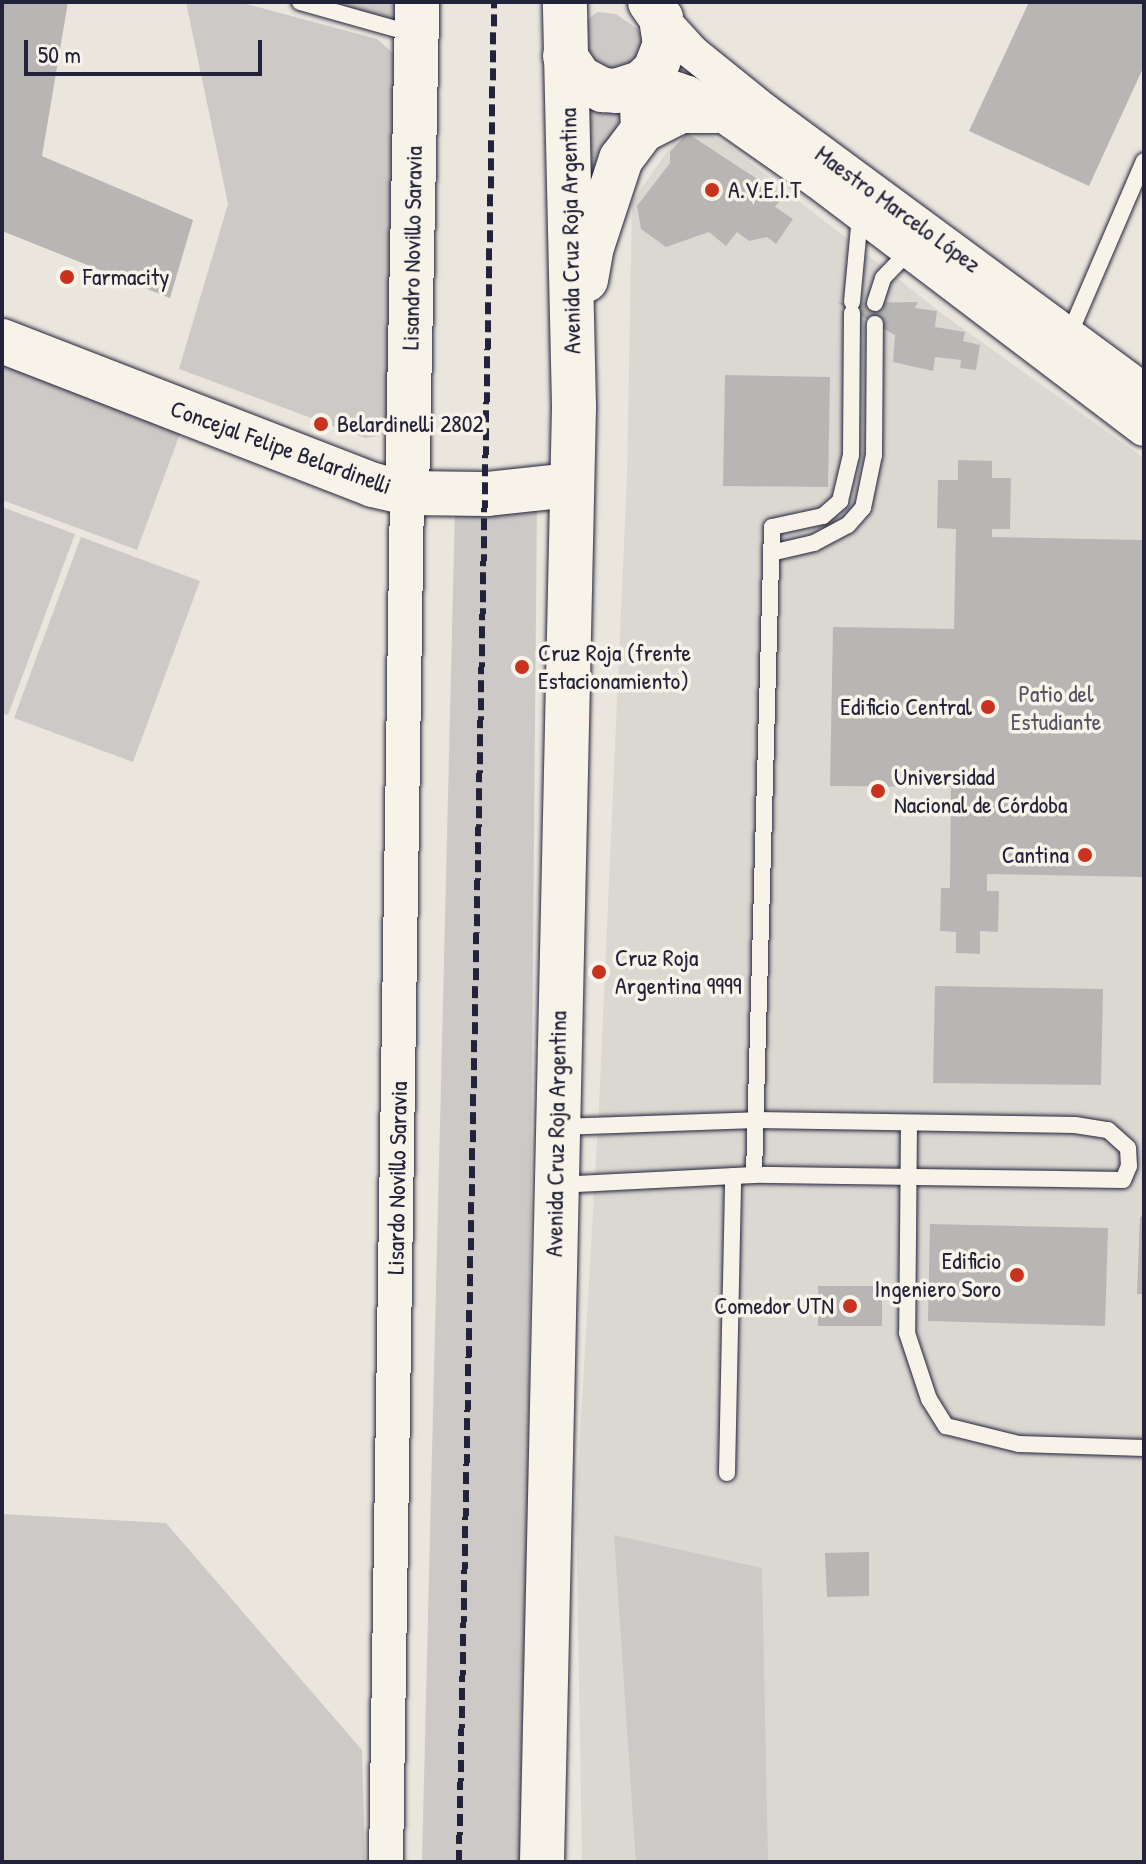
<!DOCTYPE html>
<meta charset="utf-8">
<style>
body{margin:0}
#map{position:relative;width:1146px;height:1864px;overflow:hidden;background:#eae6de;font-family:"Patrick Hand",sans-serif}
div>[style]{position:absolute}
.built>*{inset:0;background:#dbd8d2}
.green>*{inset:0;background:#cdc9c6}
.building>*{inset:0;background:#b8b6b5}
.roads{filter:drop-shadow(0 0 2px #22223b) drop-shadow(0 0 2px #22223b)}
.service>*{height:16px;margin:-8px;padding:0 8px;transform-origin:8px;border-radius:8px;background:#f7f3e8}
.minor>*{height:34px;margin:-17px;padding:0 17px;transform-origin:17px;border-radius:17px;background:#f7f3e8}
.secondary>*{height:44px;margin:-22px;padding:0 22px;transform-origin:22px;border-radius:22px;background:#f7f3e8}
.rail>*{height:6px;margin-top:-3px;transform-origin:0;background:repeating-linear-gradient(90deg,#22223b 0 12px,transparent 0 18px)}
.dots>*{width:22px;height:22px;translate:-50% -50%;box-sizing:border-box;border:4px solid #f7f3e8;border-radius:50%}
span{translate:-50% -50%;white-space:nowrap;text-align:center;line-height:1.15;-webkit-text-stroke:7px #f7f3e8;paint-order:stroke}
.poi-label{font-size:24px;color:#22223b}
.left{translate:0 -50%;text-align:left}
.right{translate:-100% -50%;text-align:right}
.street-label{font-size:24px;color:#22223b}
.park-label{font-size:24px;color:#555465}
.frame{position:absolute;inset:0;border:4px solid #22223b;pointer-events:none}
.scale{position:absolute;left:24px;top:40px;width:238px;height:36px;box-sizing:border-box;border:4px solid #22223b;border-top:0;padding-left:10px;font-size:24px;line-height:28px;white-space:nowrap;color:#22223b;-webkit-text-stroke:6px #f7f3e8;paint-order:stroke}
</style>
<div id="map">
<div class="built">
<i style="clip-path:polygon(684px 127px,698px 127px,729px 146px,944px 315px,1144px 458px,1144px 1862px,582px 1862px,576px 1507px,599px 1106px,627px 476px,632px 202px)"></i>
</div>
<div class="green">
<i style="clip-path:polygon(186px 2px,239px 2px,377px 39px,394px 54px,387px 429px,378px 436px,365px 438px,179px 369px,228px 204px)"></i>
<i style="clip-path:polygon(335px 2px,410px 2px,410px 28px)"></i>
<i style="clip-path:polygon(597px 12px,616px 14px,643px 33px,648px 51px,624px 71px,602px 66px,583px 54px,584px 23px)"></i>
<i style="clip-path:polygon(575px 86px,625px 101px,579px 242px)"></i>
<i style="clip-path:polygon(2px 365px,181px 431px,137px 550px,2px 500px)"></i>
<i style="clip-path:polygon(537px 499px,525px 1862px,422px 1862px,455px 509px)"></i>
<i style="clip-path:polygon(2px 507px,75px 534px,8px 715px,2px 713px)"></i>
<i style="clip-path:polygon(81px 537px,200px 581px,133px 762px,14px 718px)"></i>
<i style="clip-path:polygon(2px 1514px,166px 1523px,362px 1750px,365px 1862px,2px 1862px)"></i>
<i style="clip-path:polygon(614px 1535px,762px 1568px,768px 1862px,636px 1862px)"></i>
</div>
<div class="building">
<i style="clip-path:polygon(2px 2px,68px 2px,42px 156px,193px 220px,170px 298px,2px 231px)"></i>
<i style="clip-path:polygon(1029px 2px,1144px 2px,1144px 66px,1089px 186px,969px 131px)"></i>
<i style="clip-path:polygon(687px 133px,783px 196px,775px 207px,793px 219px,776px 244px,767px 237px,749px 241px,737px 232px,726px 246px,709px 232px,666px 247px,641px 229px,637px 206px,670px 163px,670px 152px)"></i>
<i style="clip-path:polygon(918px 302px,915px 308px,937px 311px,935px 327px,965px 332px,963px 341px,980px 345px,976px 370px,960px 368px,961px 360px,935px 357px,933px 371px,893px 362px,895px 335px,838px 303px)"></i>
<i style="clip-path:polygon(725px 375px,830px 377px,828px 487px,723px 486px)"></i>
<i style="clip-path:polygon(958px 460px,992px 461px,992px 478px,1011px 478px,1010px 529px,992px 529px,992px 537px,1144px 540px,1144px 877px,987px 874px,987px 891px,999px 891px,998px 932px,980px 931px,980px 954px,956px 953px,956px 932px,940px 931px,941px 888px,950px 888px,951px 787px,830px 786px,833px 627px,954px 629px,956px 529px,937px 528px,938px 480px,958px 480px)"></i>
<i style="clip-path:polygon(935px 986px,1103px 989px,1101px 1085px,933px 1083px)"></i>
<i style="clip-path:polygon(1144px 1216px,1144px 1294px,1137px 1294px,1140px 1217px)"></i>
<i style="clip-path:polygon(930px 1224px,1108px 1228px,1105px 1326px,928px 1321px)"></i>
<i style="clip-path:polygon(818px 1286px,882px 1286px,882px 1326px,818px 1326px)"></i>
<i style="clip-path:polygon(869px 1552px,869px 1596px,827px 1597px,825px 1553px)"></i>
</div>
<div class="roads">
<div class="service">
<i style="left:300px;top:2px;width:118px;rotate:15.7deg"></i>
<i style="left:852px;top:302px;width:87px;rotate:-84.7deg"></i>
<i style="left:875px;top:303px;width:26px;rotate:-72deg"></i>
<i style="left:883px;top:278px;width:37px;rotate:-46deg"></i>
<i style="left:1069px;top:335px;width:189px;rotate:-66.7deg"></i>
<i style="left:771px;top:553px;width:44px;rotate:-13.1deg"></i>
<i style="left:814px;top:543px;width:38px;rotate:-28deg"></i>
<i style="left:848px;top:525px;width:23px;rotate:-49deg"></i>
<i style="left:863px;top:508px;width:54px;rotate:-78.3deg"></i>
<i style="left:874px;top:455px;width:131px;rotate:-89.6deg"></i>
<i style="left:909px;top:1123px;width:210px;rotate:90.5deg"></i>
<i style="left:907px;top:1333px;width:70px;rotate:71.6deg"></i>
<i style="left:929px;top:1399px;width:32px;rotate:58deg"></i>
<i style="left:946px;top:1426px;width:75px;rotate:13.9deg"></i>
<i style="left:1019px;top:1444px;width:125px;rotate:1.8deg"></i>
<i style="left:559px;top:1127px;width:197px;rotate:-2deg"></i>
<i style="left:756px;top:1120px;width:319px;rotate:0.9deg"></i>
<i style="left:1075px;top:1125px;width:33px;rotate:9deg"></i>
<i style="left:1108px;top:1130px;width:27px;rotate:42deg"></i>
<i style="left:1128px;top:1148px;width:18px;rotate:87deg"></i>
<i style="left:1129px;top:1166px;width:15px;rotate:113deg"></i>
<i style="left:1123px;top:1180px;width:369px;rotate:-179.2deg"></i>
<i style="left:557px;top:1185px;width:197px;rotate:-2.9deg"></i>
<i style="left:754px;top:1175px;width:648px;rotate:-88.41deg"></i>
<i style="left:772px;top:527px;width:52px;rotate:-12.2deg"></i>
<i style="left:823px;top:516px;width:23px;rotate:-41deg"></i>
<i style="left:840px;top:501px;width:47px;rotate:-76.6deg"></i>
<i style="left:851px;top:455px;width:142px;rotate:-89.6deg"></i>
<i style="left:727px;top:1473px;width:297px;rotate:-88.8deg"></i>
</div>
<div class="minor">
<i style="left:661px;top:18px;width:47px;rotate:47.6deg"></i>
<i style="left:693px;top:53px;width:92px;rotate:38.9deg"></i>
<i style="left:765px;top:111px;width:471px;rotate:36.4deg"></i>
<i style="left:647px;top:79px;width:43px;rotate:18.9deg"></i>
<i style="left:688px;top:93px;width:34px;rotate:32deg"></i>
<i style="left:717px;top:111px;width:122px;rotate:35deg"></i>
<i style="left:817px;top:181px;width:410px;rotate:37.2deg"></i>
<i style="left:386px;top:1862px;width:1369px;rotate:-89.12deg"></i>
</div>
<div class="secondary">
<i style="left:565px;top:56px;width:27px;rotate:56deg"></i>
<i style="left:580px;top:78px;width:26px;rotate:28deg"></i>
<i style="left:603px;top:90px;width:13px;rotate:4deg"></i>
<i style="left:616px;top:91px;width:26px;rotate:-18deg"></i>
<i style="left:641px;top:83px;width:19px;rotate:-43deg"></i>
<i style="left:655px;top:70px;width:28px;rotate:-69deg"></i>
<i style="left:665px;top:44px;width:26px;rotate:-99deg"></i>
<i style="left:661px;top:18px;width:19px;rotate:-125deg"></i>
<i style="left:643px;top:130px;width:42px;rotate:-26.6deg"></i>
<i style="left:681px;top:111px;width:36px"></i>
<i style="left:586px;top:280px;width:34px;rotate:-80deg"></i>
<i style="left:592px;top:247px;width:93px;rotate:-71.8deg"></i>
<i style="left:621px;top:159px;width:36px;rotate:-53deg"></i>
<i style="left:643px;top:130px;width:47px;rotate:-92.4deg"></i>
<i style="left:2px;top:341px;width:398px;rotate:21.2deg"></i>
<i style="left:373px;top:485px;width:35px;rotate:13deg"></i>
<i style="left:407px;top:493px;width:80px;rotate:0.7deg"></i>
<i style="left:487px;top:494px;width:84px;rotate:-6.1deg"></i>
<i style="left:407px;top:493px;width:491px;rotate:-88.8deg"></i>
<i style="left:542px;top:1862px;width:1456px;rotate:-88.74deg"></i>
<i style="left:574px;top:406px;width:404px;rotate:-91.3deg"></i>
</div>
</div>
<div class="rail">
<i style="left:459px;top:1862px;width:1860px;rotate:-88.92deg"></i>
</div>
<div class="dots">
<i style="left:712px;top:190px;background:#c8321e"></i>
<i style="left:67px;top:277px;background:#c8321e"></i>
<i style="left:321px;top:424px;background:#c8321e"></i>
<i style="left:522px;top:667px;background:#c8321e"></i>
<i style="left:988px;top:707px;background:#c8321e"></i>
<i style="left:878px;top:791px;background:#c8321e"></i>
<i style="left:1085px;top:855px;background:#c8321e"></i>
<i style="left:599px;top:972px;background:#c8321e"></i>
<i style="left:1017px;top:1275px;background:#c8321e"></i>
<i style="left:850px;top:1306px;background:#c8321e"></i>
</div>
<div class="poi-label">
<span class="left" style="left:728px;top:190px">A.V.E.I.T</span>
<span class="left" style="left:83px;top:277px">Farmacity</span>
<span class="left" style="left:337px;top:424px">Belardinelli 2802</span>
<span class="left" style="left:538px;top:667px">Cruz Roja (frente<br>Estacionamiento)</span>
<span class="right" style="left:972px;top:707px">Edificio Central</span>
<span class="left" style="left:894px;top:791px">Universidad<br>Nacional de Córdoba</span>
<span class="right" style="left:1069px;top:855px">Cantina</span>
<span class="left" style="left:615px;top:972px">Cruz Roja<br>Argentina 9999</span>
<span class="right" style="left:1001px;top:1275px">Edificio<br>Ingeniero Soro</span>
<span class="right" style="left:834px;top:1306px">Comedor UTN</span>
</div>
<div class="street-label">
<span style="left:898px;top:209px;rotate:36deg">Maestro Marcelo López</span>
<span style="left:570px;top:231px;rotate:-91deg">Avenida Cruz Roja Argentina</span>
<span style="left:412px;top:248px;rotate:-89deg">Lisandro Novillo Saravia</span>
<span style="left:281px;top:447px;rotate:20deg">Concejal Felipe Belardinelli</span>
<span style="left:556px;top:1134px;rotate:-89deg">Avenida Cruz Roja Argentina</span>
<span style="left:397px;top:1178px;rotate:-89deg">Lisardo Novillo Saravia</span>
</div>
<div class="park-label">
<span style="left:1056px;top:708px">Patio del<br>Estudiante</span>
</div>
<div class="frame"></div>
<div class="scale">50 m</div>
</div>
